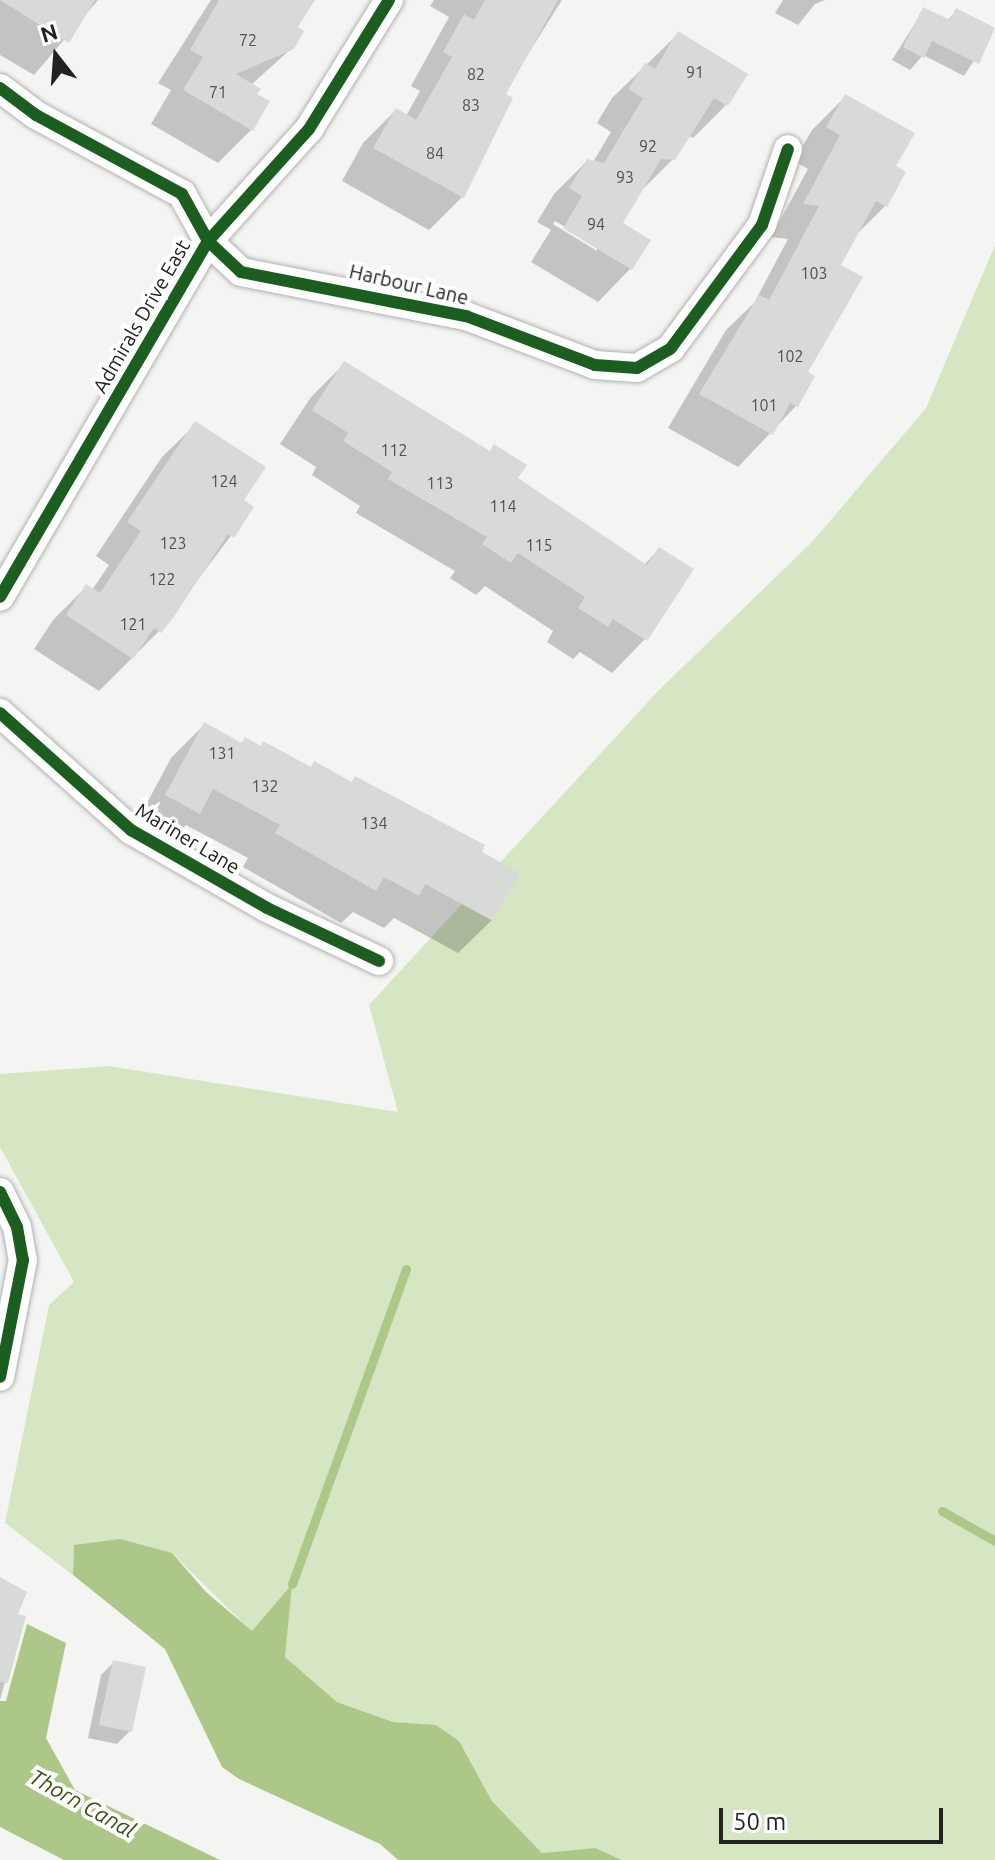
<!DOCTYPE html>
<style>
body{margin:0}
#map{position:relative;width:995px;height:1860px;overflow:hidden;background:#f4f5f2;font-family:Ubuntu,sans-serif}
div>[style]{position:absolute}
.green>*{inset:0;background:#d6e6c2}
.water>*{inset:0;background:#adc788}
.shadow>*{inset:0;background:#0003}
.stream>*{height:9px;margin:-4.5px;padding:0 4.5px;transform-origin:4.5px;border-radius:4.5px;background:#adc788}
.building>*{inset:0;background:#d8dad7}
.roads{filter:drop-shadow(0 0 2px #b2b3b1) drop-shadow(0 0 2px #b2b3b1)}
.minor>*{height:28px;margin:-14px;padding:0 14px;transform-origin:14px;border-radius:14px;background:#fdfefd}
.cycleway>*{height:12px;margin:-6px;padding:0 6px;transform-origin:6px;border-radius:6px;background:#1b5e20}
span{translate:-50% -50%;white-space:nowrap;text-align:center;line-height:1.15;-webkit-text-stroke:8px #fff;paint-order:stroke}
.number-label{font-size:16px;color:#50514e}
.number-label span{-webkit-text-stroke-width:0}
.street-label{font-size:20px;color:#222321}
.water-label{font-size:22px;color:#395010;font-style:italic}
.north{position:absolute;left:16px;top:16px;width:80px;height:80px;-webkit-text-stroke:6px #fff;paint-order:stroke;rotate:343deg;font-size:22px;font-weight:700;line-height:32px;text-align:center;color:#222321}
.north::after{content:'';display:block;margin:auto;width:28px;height:36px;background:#222321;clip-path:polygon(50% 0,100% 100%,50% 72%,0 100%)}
.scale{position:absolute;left:719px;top:1808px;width:224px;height:36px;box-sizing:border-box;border:4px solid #222321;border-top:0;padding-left:10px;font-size:24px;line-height:28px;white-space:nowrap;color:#222321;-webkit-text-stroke:6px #fff;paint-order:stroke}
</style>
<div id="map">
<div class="green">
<i style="clip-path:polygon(995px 245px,995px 1860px,622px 1860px,595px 1848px,542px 1853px,492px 1801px,459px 1741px,436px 1726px,393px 1722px,337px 1702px,285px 1657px,291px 1585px,252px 1632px,172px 1553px,74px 1545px,73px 1575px,5px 1523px,49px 1305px,74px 1282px,0 1147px,0 1074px,109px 1066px,398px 1112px,369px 1005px,659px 690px,813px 541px,926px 408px)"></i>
</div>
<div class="water">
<i style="clip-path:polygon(120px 1539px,172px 1553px,206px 1592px,252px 1631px,292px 1584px,285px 1657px,337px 1702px,393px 1722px,436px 1725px,459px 1741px,492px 1801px,542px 1853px,595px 1848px,622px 1860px,398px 1860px,380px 1844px,239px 1779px,222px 1767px,165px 1649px,73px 1575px,74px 1545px)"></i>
<i style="clip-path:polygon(27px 1624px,66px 1643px,46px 1738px,75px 1790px,220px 1860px,64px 1860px,0 1827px,0 1701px,6px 1701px)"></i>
</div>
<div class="shadow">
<i style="clip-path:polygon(0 0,98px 0,34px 75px,0 55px)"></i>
<i style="clip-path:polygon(211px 0,314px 0,296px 28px,292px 48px,251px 85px,251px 130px,218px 163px,151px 124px,171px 90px,158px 83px)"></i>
<i style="clip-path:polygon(434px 0,562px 0,503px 94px,511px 99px,462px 197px,429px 230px,342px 181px,363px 143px,396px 110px,406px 116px,420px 91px,411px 86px,449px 17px,430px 6px)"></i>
<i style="clip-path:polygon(783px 0,825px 0,815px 4px,798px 25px,775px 13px)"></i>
<i style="clip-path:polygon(924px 9px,947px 21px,956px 11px,994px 29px,964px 76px,923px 55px,910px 70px,892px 60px)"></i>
<i style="clip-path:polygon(evenodd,678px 34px,726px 105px,693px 138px,688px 135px,673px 159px,639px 193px,620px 224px,631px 268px,598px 302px,531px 262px,551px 230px,537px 222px,554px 194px,587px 161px,593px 162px,611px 132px,597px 123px,612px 98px,678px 34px,555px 221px,597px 246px,597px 251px,553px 224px,555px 221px)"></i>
<i style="clip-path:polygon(845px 97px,893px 167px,885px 206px,855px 236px,838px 266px,796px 406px,738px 467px,668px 428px,726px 330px,754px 303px,788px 239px,771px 237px,808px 169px,794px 161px,812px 130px)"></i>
<i style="clip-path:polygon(345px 363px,644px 565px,659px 549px,645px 639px,612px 673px,580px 652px,573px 659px,547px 642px,553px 631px,485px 586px,476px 595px,450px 578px,455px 571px,356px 513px,360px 506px,312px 475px,316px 467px,280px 444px,311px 397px)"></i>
<i style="clip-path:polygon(196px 424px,241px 501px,252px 508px,159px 631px,99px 691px,34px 649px,53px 620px,87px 586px,92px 590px,109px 565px,96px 556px,162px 457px)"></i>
<i style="clip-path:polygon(204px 725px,240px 744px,245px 740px,350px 783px,355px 779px,479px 853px,492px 920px,458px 953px,394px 918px,384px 928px,353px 912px,341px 923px,243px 867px,248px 858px,186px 825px,165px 846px,133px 829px,171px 758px)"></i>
<i style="clip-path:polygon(0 1580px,15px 1615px,23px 1617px,0 1700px)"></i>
<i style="clip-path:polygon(113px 1663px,130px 1731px,117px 1744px,88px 1738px,101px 1675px)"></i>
</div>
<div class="stream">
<i style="left:942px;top:1511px;width:61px;rotate:29.5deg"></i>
<i style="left:292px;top:1584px;width:335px;rotate:-70.1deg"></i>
</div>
<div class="building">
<i style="clip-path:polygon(0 0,95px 0,69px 43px)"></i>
<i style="clip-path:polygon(219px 0,315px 0,298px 27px,304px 31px,294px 49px,236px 74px,261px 89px,257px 94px,270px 101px,253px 131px,183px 90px,203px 57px,190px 50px)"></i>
<i style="clip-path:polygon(485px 0,558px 0,506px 94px,513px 98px,464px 198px,373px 148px,396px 108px,416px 120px,452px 57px,443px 52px,464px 14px,474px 20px)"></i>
<i style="clip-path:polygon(923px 7px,950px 20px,956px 8px,995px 28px,979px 64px,932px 41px,924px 58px,903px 47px)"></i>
<i style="clip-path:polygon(678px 31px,748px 74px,728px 106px,714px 98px,675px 160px,661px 159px,623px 223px,651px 240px,632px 270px,563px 228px,582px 196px,569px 188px,587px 159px,604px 163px,643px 98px,628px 89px,645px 63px,655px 69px)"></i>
<i style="clip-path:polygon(845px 94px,915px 133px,896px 166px,906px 172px,887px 207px,876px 201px,841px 265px,863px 277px,808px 372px,815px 376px,798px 407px,790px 403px,773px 435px,699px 394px,759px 295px,769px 300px,819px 206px,803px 204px,840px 135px,826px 127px)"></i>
<i style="clip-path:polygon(344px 361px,490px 451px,494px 444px,527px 465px,518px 478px,647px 565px,659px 547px,694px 569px,647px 641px,613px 619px,608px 627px,578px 608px,585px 597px,518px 553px,511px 563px,482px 544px,487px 537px,388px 479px,392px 472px,343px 441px,348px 433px,312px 410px)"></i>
<i style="clip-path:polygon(195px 421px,266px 467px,244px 500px,254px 507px,234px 538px,228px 534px,173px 618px,161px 633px,154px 628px,133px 659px,66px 615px,86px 584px,100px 593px,141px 531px,127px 522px)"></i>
<i style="clip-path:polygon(204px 722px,242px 743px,245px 737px,261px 746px,263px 741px,311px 767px,314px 761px,352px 782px,355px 776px,485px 845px,482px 852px,520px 873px,493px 921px,425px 884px,419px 896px,384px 877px,376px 891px,275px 833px,280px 825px,213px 789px,200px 814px,165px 795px)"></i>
<i style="clip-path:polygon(0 1577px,27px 1592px,18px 1614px,26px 1616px,8px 1683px,0 1682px)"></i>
<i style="clip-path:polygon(113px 1660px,146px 1667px,132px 1732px,99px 1725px)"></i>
</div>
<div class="roads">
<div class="minor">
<i style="left:389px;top:0;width:152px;rotate:121.8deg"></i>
<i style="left:309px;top:129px;width:151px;rotate:132deg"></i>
<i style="left:208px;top:241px;width:45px;rotate:43.2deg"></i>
<i style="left:241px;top:272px;width:229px;rotate:11.1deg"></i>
<i style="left:466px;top:316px;width:138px;rotate:20.8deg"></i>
<i style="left:595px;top:365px;width:42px;rotate:4.1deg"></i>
<i style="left:637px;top:368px;width:39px;rotate:-30deg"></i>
<i style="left:671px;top:348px;width:153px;rotate:-53.5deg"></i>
<i style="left:762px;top:225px;width:80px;rotate:-71.1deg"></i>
<i style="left:0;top:88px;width:45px;rotate:36.9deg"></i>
<i style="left:36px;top:115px;width:166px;rotate:28.4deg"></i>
<i style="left:182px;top:194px;width:54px;rotate:61deg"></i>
<i style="left:208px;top:241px;width:412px;rotate:120.3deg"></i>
<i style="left:0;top:713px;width:176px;rotate:41.8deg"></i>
<i style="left:131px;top:830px;width:157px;rotate:29.8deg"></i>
<i style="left:267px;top:908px;width:124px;rotate:25.3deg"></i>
<i style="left:0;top:1192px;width:39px;rotate:64deg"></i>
<i style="left:17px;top:1227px;width:34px;rotate:80deg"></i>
<i style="left:23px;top:1260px;width:119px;rotate:101.1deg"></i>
</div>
</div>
<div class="cycleway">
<i style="left:389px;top:0;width:152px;rotate:121.8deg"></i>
<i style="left:309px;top:129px;width:151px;rotate:132deg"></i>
<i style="left:208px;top:241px;width:45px;rotate:43.2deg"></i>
<i style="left:241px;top:272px;width:229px;rotate:11.1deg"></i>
<i style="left:466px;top:316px;width:138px;rotate:20.8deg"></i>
<i style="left:595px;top:365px;width:42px;rotate:4.1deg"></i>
<i style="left:637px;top:368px;width:39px;rotate:-30deg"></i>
<i style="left:671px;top:348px;width:153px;rotate:-53.5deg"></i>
<i style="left:762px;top:225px;width:80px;rotate:-71.1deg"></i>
<i style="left:0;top:88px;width:45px;rotate:36.9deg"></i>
<i style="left:36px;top:115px;width:166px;rotate:28.4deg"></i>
<i style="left:182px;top:194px;width:54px;rotate:61deg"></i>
<i style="left:208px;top:241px;width:412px;rotate:120.3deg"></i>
<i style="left:0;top:713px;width:176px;rotate:41.8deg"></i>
<i style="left:131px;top:830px;width:157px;rotate:29.8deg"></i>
<i style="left:267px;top:908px;width:124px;rotate:25.3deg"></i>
<i style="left:0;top:1192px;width:39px;rotate:64deg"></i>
<i style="left:17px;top:1227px;width:34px;rotate:80deg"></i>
<i style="left:23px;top:1260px;width:119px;rotate:101.1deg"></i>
</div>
<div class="number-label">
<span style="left:248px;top:40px">72</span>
<span style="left:695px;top:72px">91</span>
<span style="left:476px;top:74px">82</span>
<span style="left:218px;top:92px">71</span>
<span style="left:471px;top:105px">83</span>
<span style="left:648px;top:146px">92</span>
<span style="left:435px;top:153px">84</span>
<span style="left:625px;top:177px">93</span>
<span style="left:596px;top:224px">94</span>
<span style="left:814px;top:273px">103</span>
<span style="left:790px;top:356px">102</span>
<span style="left:764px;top:405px">101</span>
<span style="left:394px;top:450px">112</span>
<span style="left:224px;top:481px">124</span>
<span style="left:440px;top:483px">113</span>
<span style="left:503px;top:506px">114</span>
<span style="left:173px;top:543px">123</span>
<span style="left:539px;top:545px">115</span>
<span style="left:162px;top:579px">122</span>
<span style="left:133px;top:624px">121</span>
<span style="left:222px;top:753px">131</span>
<span style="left:265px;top:786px">132</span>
<span style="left:374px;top:823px">134</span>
</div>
<div class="street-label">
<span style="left:409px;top:284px;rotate:13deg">Harbour Lane</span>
<span style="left:141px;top:316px;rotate:-60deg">Admirals Drive East</span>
<span style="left:188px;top:838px;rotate:31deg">Mariner Lane</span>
</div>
<div class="water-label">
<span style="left:83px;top:1803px;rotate:29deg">Thorn Canal</span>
</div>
<div class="north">N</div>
<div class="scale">50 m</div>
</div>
